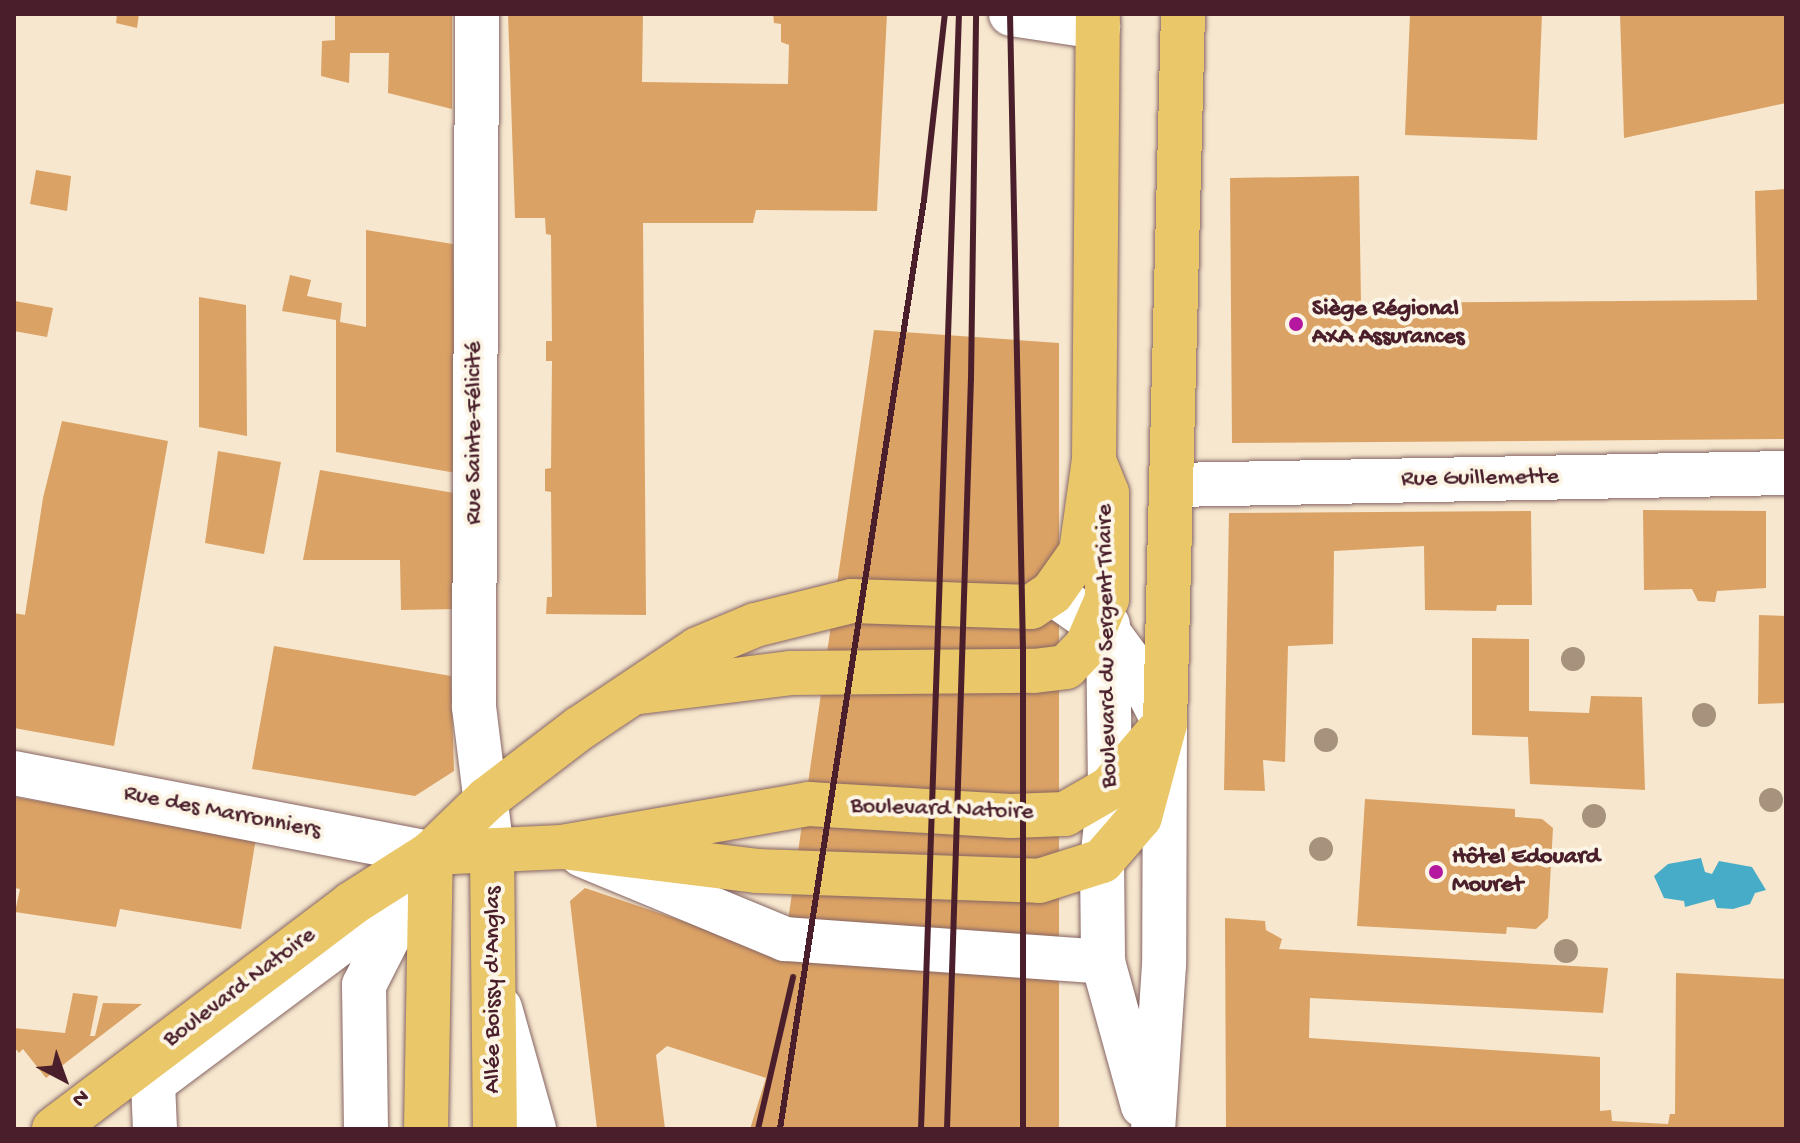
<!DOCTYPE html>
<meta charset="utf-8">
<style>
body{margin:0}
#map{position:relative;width:1800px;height:1143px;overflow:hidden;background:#f6e7ce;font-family:"Gochi Hand",sans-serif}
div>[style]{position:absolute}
.water>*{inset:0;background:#47acc7}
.building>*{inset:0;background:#dba265}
.roads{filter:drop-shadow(0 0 2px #866564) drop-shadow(0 0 2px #866564)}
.minor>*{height:44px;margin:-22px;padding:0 22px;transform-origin:22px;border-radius:22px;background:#fff}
.major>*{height:44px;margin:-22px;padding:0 22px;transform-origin:22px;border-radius:22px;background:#eac769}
.rail>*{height:6px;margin:-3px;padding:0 3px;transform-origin:3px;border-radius:3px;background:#4a1f2b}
.trees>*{width:24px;height:24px;margin:-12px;border-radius:50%;background:#a7937d}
.dots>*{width:22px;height:22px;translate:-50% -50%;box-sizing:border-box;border:4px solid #fcf5e5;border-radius:50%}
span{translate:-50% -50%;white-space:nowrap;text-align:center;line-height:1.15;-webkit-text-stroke:8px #fcf5e5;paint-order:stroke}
.poi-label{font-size:24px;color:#4a1f2b;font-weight:700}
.left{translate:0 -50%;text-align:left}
.street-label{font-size:24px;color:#4a1f2b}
.frame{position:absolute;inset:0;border:16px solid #4a1f2b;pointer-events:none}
.north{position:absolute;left:24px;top:1039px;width:80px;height:80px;-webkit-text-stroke:6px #fcf5e5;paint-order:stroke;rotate:139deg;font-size:22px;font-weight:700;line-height:32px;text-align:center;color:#4a1f2b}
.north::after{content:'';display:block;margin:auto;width:28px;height:36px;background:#4a1f2b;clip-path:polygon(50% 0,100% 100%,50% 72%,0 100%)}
</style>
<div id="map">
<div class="water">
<i style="clip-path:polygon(1701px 858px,1705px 872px,1712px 874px,1719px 861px,1752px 867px,1766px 890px,1755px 893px,1750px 904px,1733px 909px,1717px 908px,1714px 899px,1685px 907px,1684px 901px,1664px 898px,1654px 876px,1668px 864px)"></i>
</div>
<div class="building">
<i style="clip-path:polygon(117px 14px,139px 14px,137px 28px,116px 23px)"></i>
<i style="clip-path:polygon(335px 14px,452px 14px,452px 109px,388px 93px,389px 53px,350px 53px,349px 83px,321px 76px,322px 41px,335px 40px)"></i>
<i style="clip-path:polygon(508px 14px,643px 14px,642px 82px,788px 84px,789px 45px,781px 42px,781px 24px,774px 23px,773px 14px,887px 14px,877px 211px,756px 210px,753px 223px,643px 223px,646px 615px,546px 614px,547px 597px,552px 597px,551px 492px,545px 491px,545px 469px,551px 468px,552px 361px,546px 361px,546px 341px,552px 341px,551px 235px,546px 234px,545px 218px,515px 218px)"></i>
<i style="clip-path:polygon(1410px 14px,1542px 14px,1537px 140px,1405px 135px)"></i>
<i style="clip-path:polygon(1620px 14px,1786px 14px,1786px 103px,1624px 138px)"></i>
<i style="clip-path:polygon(36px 170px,71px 176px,67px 211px,30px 204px)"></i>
<i style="clip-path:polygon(1359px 176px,1361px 303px,1757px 300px,1755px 191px,1786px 189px,1786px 439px,1232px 443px,1230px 178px)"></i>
<i style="clip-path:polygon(366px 230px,453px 244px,456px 473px,336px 452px,336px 320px,282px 311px,290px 275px,311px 280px,307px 296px,342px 303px,340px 322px,366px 327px)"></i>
<i style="clip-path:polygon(199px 297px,246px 305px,247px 436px,199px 427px)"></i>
<i style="clip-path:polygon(15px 301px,53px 308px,47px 337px,14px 331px)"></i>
<i style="clip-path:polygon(874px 330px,1059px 343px,1059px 1129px,750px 1129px,766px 1078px,667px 1046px,656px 1055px,665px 1129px,597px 1129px,570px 901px,585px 888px,783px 955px)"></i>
<i style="clip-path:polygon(62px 421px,168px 441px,114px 746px,14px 728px,14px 613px,25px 615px,43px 498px)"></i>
<i style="clip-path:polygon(218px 451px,281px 462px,264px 554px,205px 543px)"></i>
<i style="clip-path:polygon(320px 470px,454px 493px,457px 609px,401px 610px,400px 560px,303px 560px)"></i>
<i style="clip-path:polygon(1643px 510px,1766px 511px,1766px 588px,1717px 591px,1715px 602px,1698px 601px,1692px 589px,1644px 590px)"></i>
<i style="clip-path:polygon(1531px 511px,1532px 605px,1497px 605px,1496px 611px,1425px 610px,1424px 546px,1334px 551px,1333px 644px,1288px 646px,1285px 762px,1263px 760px,1265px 791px,1224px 790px,1229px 513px)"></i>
<i style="clip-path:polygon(1759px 615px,1786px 616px,1786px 703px,1758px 704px)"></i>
<i style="clip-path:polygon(1472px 638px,1529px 639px,1529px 711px,1589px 713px,1591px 696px,1642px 697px,1645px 790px,1530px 784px,1528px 737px,1472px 735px)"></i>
<i style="clip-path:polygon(274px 646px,451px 676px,454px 771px,415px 796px,252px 769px)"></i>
<i style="clip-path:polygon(14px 797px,256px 838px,241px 929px,120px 909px,116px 927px,15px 912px,20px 889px,14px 888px)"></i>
<i style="clip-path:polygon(1365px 799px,1515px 809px,1515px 817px,1542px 819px,1553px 828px,1548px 918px,1536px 929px,1507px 927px,1506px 934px,1357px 926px)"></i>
<i style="clip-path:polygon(1225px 918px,1265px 921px,1266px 930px,1282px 939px,1279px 949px,1608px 968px,1603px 1013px,1310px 998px,1309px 1038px,1600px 1057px,1600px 1111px,1611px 1110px,1612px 1121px,1668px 1124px,1670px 1114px,1675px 1114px,1676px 973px,1786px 979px,1786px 1129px,1226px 1129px)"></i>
<i style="clip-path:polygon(73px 993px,98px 996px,90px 1036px,95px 1036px,103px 1003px,142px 1004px,46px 1078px,23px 1049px,19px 1053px,14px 1047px,14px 1028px,65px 1033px)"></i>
</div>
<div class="roads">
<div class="minor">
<i style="left:477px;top:14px;width:693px;rotate:90.25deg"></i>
<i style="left:474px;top:707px;width:145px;rotate:82.9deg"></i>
<i style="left:1011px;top:14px;width:88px;rotate:8.5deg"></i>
<i style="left:1173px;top:485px;width:613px;rotate:-1.12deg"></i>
<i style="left:1052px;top:593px;width:68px;rotate:34.9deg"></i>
<i style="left:1108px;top:632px;width:52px;rotate:53.6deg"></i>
<i style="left:1139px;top:674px;width:56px;rotate:62.5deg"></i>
<i style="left:1165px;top:724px;width:241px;rotate:90.2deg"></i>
<i style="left:1164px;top:965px;width:164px;rotate:93.8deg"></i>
<i style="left:1108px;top:625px;width:163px;rotate:89.3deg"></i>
<i style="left:1110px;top:788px;width:73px;rotate:96.3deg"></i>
<i style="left:1102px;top:861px;width:101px;rotate:89.4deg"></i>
<i style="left:1103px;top:962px;width:149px;rotate:74.5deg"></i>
<i style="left:14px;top:773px;width:425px;rotate:10.9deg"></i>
<i style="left:582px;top:855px;width:220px;rotate:22.5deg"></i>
<i style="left:785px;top:939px;width:319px;rotate:4.1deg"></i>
<i style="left:500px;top:1008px;width:126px;rotate:74.3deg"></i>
<i style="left:155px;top:1129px;width:46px;rotate:-92.5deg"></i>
<i style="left:153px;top:1083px;width:237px;rotate:-36.8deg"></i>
<i style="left:343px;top:941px;width:82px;rotate:-45deg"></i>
<i style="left:366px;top:1129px;width:144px;rotate:-90.8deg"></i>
<i style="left:364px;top:985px;width:110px;rotate:-63deg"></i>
</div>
<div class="major">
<i style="left:640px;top:692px;width:151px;rotate:-7.2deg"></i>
<i style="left:790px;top:673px;width:244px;rotate:-0.5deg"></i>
<i style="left:1034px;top:671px;width:32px;rotate:-7deg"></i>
<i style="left:1066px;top:667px;width:30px;rotate:-46deg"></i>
<i style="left:1087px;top:645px;width:50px;rotate:-66.5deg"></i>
<i style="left:1107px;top:599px;width:106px;rotate:-90deg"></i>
<i style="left:1107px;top:493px;width:35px;rotate:-112deg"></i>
<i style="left:1094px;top:460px;width:446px;rotate:-89.5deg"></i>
<i style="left:562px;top:847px;width:196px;rotate:7deg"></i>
<i style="left:757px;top:871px;width:282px;rotate:2deg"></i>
<i style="left:1039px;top:881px;width:66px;rotate:-17.6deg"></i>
<i style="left:1102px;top:861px;width:58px;rotate:-49.2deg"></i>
<i style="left:1140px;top:817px;width:96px;rotate:-75deg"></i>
<i style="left:1165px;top:724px;width:710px;rotate:-88.55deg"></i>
<i style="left:492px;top:851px;width:278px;rotate:89.4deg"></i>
<i style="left:431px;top:853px;width:131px;rotate:-2.6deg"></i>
<i style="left:562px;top:847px;width:251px;rotate:-9.9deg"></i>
<i style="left:809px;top:804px;width:202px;rotate:3.4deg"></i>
<i style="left:1011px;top:816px;width:54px;rotate:-2.1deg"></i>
<i style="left:1065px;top:814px;width:52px;rotate:-30deg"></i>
<i style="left:1110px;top:788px;width:71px;rotate:-49.6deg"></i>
<i style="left:54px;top:1129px;width:373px;rotate:-37.1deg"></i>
<i style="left:351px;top:904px;width:95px;rotate:-32.5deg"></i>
<i style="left:431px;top:853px;width:78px;rotate:-44deg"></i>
<i style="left:487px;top:799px;width:117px;rotate:-37.4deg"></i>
<i style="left:580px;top:728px;width:142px;rotate:-33.8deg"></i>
<i style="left:698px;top:649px;width:62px;rotate:-22.8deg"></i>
<i style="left:755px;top:625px;width:100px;rotate:-13.9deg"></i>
<i style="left:852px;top:601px;width:179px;rotate:1.9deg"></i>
<i style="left:1031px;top:607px;width:25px;rotate:-34deg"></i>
<i style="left:1052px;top:593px;width:50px;rotate:-54.7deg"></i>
<i style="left:1081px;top:552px;width:93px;rotate:-82deg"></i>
<i style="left:426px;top:1129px;width:276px;rotate:-89deg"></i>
</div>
</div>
<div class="rail">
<i style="left:1010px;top:14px;width:637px;rotate:88.83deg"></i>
<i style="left:1023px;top:651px;width:478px;rotate:90deg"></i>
<i style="left:758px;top:1129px;width:156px;rotate:-77deg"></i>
<i style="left:780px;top:1129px;width:940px;rotate:-81.19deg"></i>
<i style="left:924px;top:200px;width:187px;rotate:-83.6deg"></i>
<i style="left:921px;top:1129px;width:1116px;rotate:-88.05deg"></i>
<i style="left:947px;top:1129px;width:750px;rotate:-88.17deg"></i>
<i style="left:971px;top:379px;width:365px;rotate:-89.2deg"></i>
</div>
<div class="trees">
<i style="left:1573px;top:659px"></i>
<i style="left:1704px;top:715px"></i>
<i style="left:1326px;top:740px"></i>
<i style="left:1771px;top:800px"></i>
<i style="left:1594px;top:816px"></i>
<i style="left:1321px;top:849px"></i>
<i style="left:1566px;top:951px"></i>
</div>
<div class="dots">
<i style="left:1296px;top:324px;background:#b5179e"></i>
<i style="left:1436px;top:872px;background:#b5179e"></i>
</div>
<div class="poi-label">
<span class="left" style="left:1312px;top:324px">Siège Régional<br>AXA Assurances</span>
<span class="left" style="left:1452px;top:872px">Hôtel Edouard<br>Mouret</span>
</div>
<div class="street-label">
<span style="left:475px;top:433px;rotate:-90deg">Rue Sainte-Félicité</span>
<span style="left:1480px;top:479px;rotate:-1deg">Rue Guillemette</span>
<span style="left:1108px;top:646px;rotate:-91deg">Boulevard du Sergent Triaire</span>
<span style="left:942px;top:810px;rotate:2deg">Boulevard Natoire</span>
<span style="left:222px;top:813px;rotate:11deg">Rue des Marronniers</span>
<span style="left:240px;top:988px;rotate:-37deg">Boulevard Natoire</span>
<span style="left:494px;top:990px;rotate:-90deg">Allée Boissy d'Anglas</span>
</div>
<div class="frame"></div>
<div class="north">N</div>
</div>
